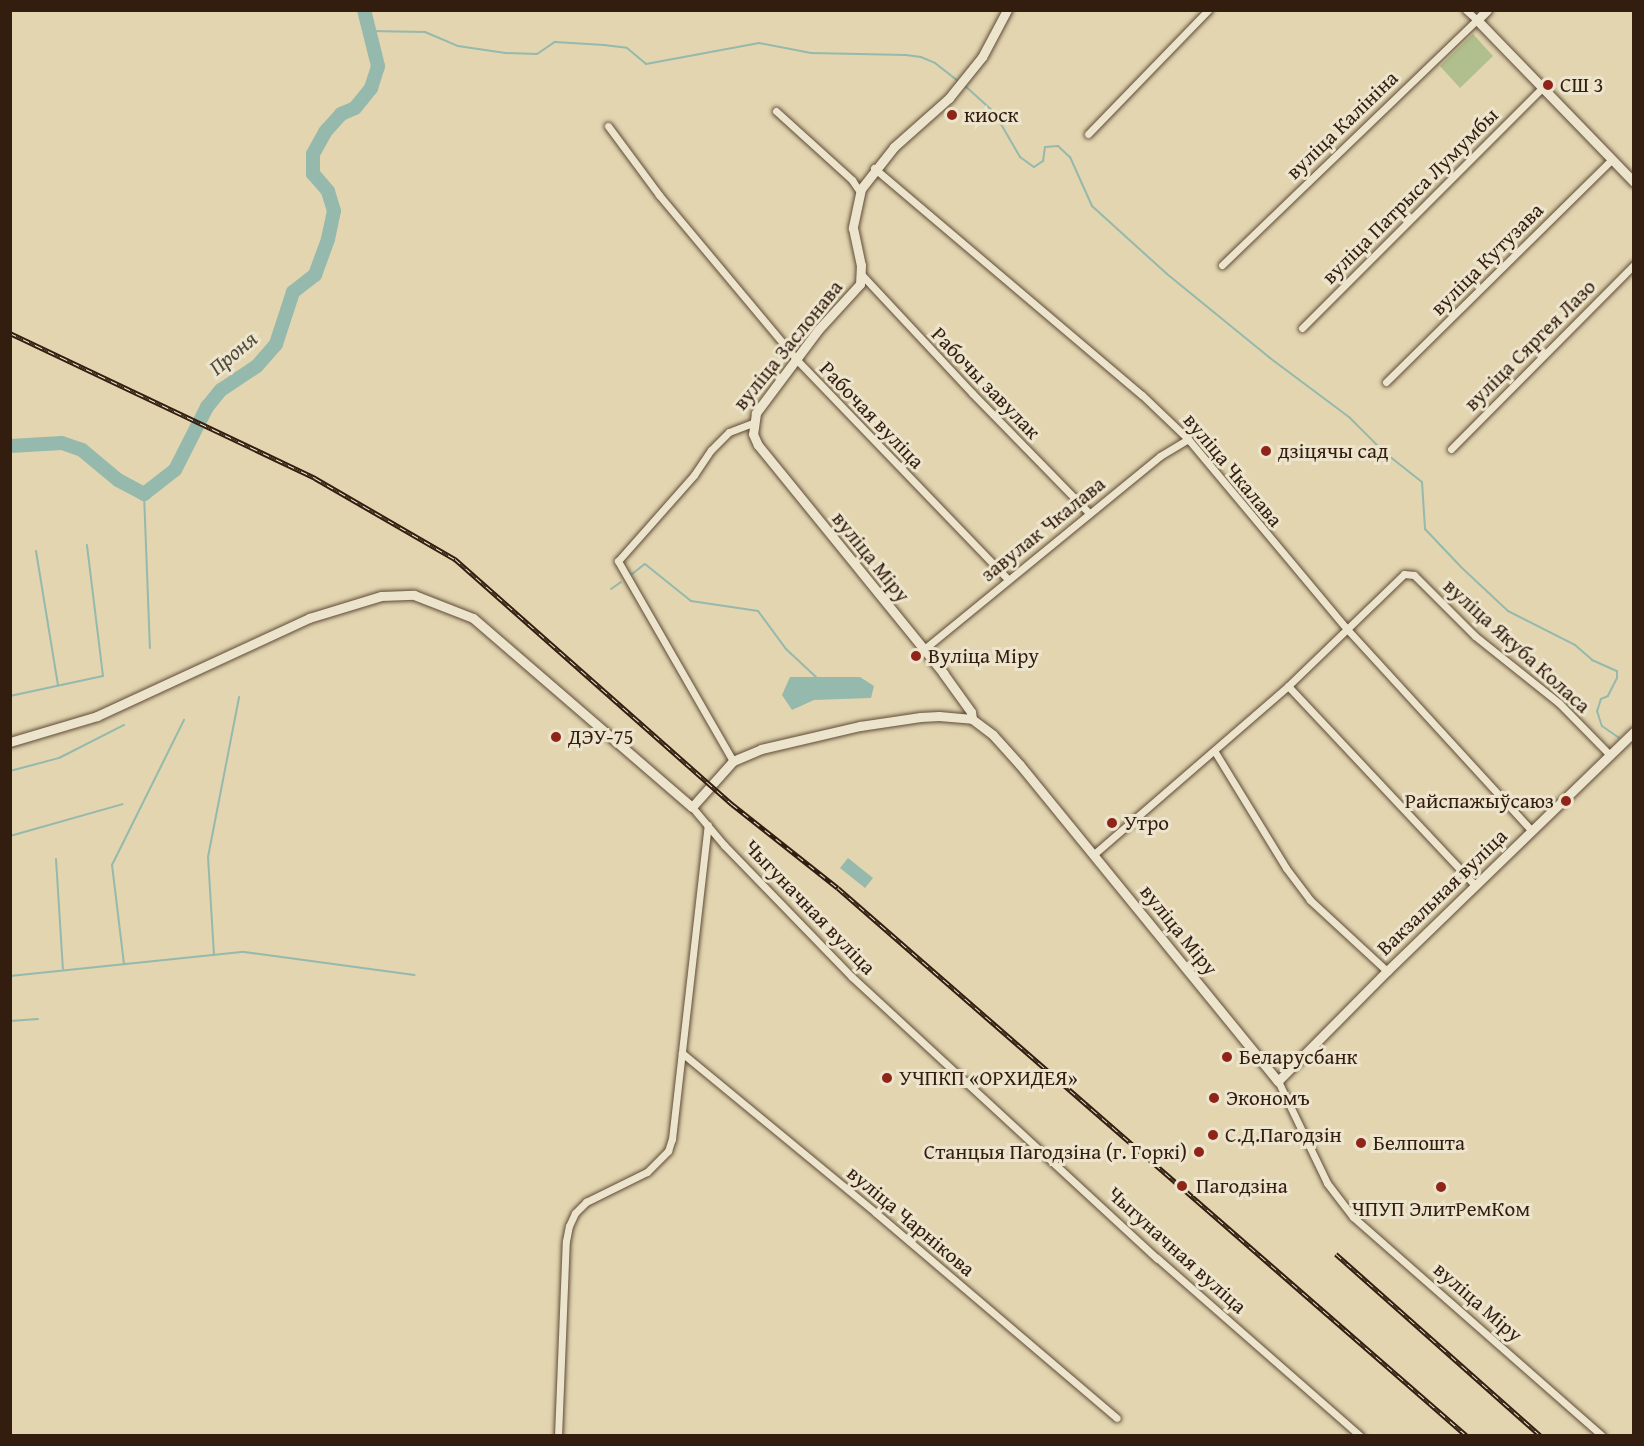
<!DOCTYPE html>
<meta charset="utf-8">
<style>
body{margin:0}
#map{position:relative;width:1644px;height:1446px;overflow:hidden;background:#e2d5b0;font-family:"Gentium Book Plus",serif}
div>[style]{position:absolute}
.green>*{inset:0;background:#b1be8d}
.water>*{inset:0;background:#95b9ac}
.stream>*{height:2px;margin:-1px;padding:0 1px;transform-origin:1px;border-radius:1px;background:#95b9ac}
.river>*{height:14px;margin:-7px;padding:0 7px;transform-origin:7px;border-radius:7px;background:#95b9ac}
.roads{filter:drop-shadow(0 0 2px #5f4b37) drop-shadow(0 0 2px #5f4b37)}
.street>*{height:7px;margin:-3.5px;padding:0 3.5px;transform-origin:3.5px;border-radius:3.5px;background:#ece4cc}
.secondary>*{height:9px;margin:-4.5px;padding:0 4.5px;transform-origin:4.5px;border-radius:4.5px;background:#ece4cc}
.rail>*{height:4.5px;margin-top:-2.25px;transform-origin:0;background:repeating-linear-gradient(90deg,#ece4cc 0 7px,#331d0f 0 14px);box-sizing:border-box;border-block:2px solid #331d0f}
.dots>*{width:16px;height:16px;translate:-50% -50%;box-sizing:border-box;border:3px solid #ece4cc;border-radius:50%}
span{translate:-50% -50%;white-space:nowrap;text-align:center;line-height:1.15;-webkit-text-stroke:6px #ece4cc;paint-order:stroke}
.poi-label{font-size:21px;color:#331d0f}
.left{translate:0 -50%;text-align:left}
.right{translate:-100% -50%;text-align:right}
.street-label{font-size:21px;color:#331d0f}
.water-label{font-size:22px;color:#504c3e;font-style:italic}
.frame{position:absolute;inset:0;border:12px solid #331d0f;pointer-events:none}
</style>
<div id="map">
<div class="green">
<i style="clip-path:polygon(1473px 34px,1493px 56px,1460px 88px,1440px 66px)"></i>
</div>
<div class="water">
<i style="clip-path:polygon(790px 677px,860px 677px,874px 686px,871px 698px,814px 700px,792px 710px,782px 695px)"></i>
<i style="clip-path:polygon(848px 858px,873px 878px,865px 888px,840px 868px)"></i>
</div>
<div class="stream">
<i style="left:370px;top:31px;width:55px;rotate:1deg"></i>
<i style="left:425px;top:32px;width:36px;rotate:23deg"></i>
<i style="left:458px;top:46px;width:48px;rotate:8.5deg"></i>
<i style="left:505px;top:53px;width:32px;rotate:2deg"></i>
<i style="left:537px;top:54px;width:22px;rotate:-34deg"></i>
<i style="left:555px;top:42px;width:49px;rotate:3.5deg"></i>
<i style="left:604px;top:45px;width:23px;rotate:7deg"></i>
<i style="left:627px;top:48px;width:25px;rotate:40deg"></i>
<i style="left:646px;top:64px;width:115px;rotate:-10.5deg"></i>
<i style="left:759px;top:43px;width:53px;rotate:10.9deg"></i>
<i style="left:811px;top:53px;width:95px;rotate:1.2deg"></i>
<i style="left:906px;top:55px;width:15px;rotate:8deg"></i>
<i style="left:921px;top:57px;width:15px;rotate:23deg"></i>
<i style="left:935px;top:63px;width:29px;rotate:38deg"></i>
<i style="left:963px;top:84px;width:42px;rotate:42.1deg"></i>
<i style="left:994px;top:112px;width:52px;rotate:60deg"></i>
<i style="left:1020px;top:157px;width:17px;rotate:36deg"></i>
<i style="left:1034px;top:167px;width:11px;rotate:-34deg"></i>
<i style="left:1043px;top:161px;width:14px;rotate:-82deg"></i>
<i style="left:1045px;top:147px;width:13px;rotate:-4deg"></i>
<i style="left:1058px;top:146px;width:16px;rotate:43deg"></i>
<i style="left:1070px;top:157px;width:54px;rotate:65.8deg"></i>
<i style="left:1092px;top:206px;width:101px;rotate:42.2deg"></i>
<i style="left:1167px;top:274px;width:133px;rotate:39.2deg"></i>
<i style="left:1270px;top:358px;width:99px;rotate:36.8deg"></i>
<i style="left:1349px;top:417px;width:49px;rotate:45deg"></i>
<i style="left:1384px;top:452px;width:48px;rotate:38.3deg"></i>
<i style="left:1422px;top:482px;width:47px;rotate:86.3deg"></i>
<i style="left:1425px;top:529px;width:52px;rotate:46.5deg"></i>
<i style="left:1461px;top:567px;width:64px;rotate:43.1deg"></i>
<i style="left:1508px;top:611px;width:75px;rotate:26.9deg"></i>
<i style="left:1575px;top:645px;width:23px;rotate:41deg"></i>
<i style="left:1592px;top:660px;width:27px;rotate:24deg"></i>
<i style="left:1617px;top:671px;width:7px;rotate:90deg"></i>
<i style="left:1617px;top:678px;width:20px;rotate:117deg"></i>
<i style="left:1608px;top:696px;width:8px;rotate:157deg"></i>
<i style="left:1601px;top:699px;width:13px;rotate:108deg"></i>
<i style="left:1597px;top:711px;width:16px;rotate:72deg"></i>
<i style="left:1602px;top:726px;width:21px;rotate:35deg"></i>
<i style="left:144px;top:494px;width:154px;rotate:87.8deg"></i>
<i style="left:36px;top:551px;width:136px;rotate:80.7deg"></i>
<i style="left:632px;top:574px;width:16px;rotate:-38deg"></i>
<i style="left:645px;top:564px;width:59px;rotate:38.8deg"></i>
<i style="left:691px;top:601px;width:68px;rotate:8.5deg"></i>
<i style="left:758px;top:611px;width:47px;rotate:53.6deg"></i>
<i style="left:786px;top:649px;width:41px;rotate:43deg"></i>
<i style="left:611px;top:589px;width:12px;rotate:-35deg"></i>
<i style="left:10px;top:696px;width:95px;rotate:-12.1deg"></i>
<i style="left:103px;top:676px;width:132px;rotate:-97deg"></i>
<i style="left:10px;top:771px;width:51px;rotate:-14.9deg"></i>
<i style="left:59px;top:758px;width:73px;rotate:-26.9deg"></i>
<i style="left:10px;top:836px;width:117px;rotate:-15.8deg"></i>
<i style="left:56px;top:859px;width:110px;rotate:86.4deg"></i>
<i style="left:214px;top:955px;width:98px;rotate:-93.5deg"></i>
<i style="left:208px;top:857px;width:163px;rotate:-79deg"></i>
<i style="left:124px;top:964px;width:100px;rotate:-96.9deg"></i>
<i style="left:112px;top:865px;width:162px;rotate:-63.6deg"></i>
<i style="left:10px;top:976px;width:235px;rotate:-5.9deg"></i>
<i style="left:244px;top:952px;width:172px;rotate:7.7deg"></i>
<i style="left:10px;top:1021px;width:28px;rotate:-4deg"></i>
</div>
<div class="river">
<i style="left:10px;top:446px;width:52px;rotate:-3.3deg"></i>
<i style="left:62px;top:443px;width:21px;rotate:19deg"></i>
<i style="left:82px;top:450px;width:47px;rotate:39.8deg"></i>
<i style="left:118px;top:480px;width:30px;rotate:28deg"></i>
<i style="left:144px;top:494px;width:39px;rotate:-38deg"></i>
<i style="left:175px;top:470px;width:71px;rotate:-63.1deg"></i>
<i style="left:207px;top:407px;width:22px;rotate:-51deg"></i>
<i style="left:221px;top:390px;width:43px;rotate:-33.7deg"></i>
<i style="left:257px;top:366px;width:29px;rotate:-49deg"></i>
<i style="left:276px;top:344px;width:55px;rotate:-71.9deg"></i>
<i style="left:293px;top:292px;width:28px;rotate:-38deg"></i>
<i style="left:315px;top:275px;width:38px;rotate:-70deg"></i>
<i style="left:328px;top:239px;width:29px;rotate:-78deg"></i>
<i style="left:334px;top:211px;width:21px;rotate:-107deg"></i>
<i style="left:328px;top:191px;width:23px;rotate:-131deg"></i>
<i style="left:313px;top:174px;width:20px;rotate:-90deg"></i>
<i style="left:313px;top:154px;width:25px;rotate:-61deg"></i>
<i style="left:325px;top:132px;width:24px;rotate:-48deg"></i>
<i style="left:341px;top:114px;width:15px;rotate:-23deg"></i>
<i style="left:355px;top:108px;width:26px;rotate:-51deg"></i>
<i style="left:371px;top:88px;width:23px;rotate:-72deg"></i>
<i style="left:378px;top:66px;width:58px;rotate:-104deg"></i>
</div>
<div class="roads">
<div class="street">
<i style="left:776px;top:111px;width:103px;rotate:42.2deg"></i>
<i style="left:852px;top:180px;width:14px;rotate:56deg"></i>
<i style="left:608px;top:126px;width:86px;rotate:53.5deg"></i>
<i style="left:659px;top:195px;width:214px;rotate:50.1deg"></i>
<i style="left:796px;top:359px;width:306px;rotate:46.1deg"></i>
<i style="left:1088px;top:134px;width:173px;rotate:-45.9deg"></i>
<i style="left:874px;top:168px;width:351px;rotate:40.3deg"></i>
<i style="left:1142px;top:395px;width:64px;rotate:43.7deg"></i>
<i style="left:1188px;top:439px;width:248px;rotate:50.1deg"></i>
<i style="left:1347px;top:629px;width:273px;rotate:47.5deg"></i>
<i style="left:1222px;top:265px;width:354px;rotate:-43.9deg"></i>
<i style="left:1477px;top:20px;width:15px;rotate:-138deg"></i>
<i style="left:861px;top:274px;width:163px;rotate:47deg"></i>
<i style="left:972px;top:393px;width:168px;rotate:45.7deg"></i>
<i style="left:1302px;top:328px;width:339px;rotate:-45deg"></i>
<i style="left:1386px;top:382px;width:317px;rotate:-44.6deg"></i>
<i style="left:1451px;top:449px;width:260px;rotate:-45.2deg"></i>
<i style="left:923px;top:650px;width:306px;rotate:-39.3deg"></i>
<i style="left:1160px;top:456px;width:33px;rotate:-31deg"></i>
<i style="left:1288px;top:686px;width:274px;rotate:46.8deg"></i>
<i style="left:1215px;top:752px;width:136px;rotate:58.5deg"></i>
<i style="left:1286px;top:868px;width:40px;rotate:53deg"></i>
<i style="left:1310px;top:900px;width:105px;rotate:42.7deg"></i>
<i style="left:733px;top:761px;width:231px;rotate:-119.9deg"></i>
<i style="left:618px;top:561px;width:115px;rotate:-48.5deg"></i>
<i style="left:694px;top:475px;width:30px;rotate:-56deg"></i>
<i style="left:711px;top:450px;width:25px;rotate:-45deg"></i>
<i style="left:729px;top:432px;width:26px;rotate:-21deg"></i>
<i style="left:692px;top:807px;width:50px;rotate:49.9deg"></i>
<i style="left:724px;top:845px;width:184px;rotate:45.9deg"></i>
<i style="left:852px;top:977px;width:415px;rotate:42.7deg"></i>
<i style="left:1157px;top:1258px;width:270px;rotate:41.2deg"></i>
<i style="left:1093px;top:855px;width:258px;rotate:-40.9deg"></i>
<i style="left:1288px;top:686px;width:161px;rotate:-44deg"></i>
<i style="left:1404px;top:574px;width:10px;rotate:6deg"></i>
<i style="left:1414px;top:575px;width:86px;rotate:45deg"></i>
<i style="left:1475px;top:636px;width:107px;rotate:38.6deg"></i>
<i style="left:1559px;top:703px;width:73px;rotate:45.6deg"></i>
<i style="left:682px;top:1053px;width:251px;rotate:39.5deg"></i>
<i style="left:876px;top:1213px;width:316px;rotate:40.4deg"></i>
<i style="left:1278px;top:1081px;width:113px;rotate:64.3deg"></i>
<i style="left:1327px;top:1183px;width:43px;rotate:52.6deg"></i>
<i style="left:1353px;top:1217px;width:332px;rotate:41.3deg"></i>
<i style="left:558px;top:1436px;width:195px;rotate:-87.7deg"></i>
<i style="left:566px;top:1241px;width:15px;rotate:-79deg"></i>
<i style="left:569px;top:1226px;width:14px;rotate:-65deg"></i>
<i style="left:575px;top:1213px;width:16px;rotate:-45deg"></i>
<i style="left:586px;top:1202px;width:68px;rotate:-26.2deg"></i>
<i style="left:647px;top:1172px;width:30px;rotate:-45deg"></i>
<i style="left:668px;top:1151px;width:13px;rotate:-72deg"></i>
<i style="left:672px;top:1139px;width:316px;rotate:-83.5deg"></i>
</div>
<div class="secondary">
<i style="left:1007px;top:10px;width:53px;rotate:118deg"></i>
<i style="left:982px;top:57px;width:53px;rotate:128.8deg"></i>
<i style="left:949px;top:98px;width:74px;rotate:138.3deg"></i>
<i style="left:894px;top:147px;width:53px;rotate:128.2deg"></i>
<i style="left:861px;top:189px;width:40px;rotate:102deg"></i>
<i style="left:853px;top:228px;width:38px;rotate:78deg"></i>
<i style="left:861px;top:265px;width:19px;rotate:93deg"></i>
<i style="left:860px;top:284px;width:62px;rotate:132.4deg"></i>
<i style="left:818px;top:330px;width:104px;rotate:126.8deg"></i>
<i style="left:756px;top:413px;width:21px;rotate:98deg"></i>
<i style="left:753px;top:434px;width:12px;rotate:66deg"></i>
<i style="left:758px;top:445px;width:294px;rotate:50.9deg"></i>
<i style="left:943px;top:673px;width:48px;rotate:54.3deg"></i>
<i style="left:971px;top:712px;width:7px;rotate:82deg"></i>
<i style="left:972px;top:719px;width:26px;rotate:37deg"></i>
<i style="left:993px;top:735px;width:40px;rotate:48deg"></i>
<i style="left:1020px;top:765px;width:408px;rotate:50.8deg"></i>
<i style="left:1278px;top:1081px;width:155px;rotate:-45.3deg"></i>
<i style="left:1387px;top:971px;width:344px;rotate:-44.1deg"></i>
<i style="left:1487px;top:10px;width:14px;rotate:135deg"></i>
<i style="left:1477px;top:20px;width:226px;rotate:45.9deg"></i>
<i style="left:10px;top:742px;width:91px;rotate:-16.6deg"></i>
<i style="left:97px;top:716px;width:234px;rotate:-24.8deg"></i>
<i style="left:309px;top:618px;width:75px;rotate:-17deg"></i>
<i style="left:381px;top:596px;width:33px;rotate:-2deg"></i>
<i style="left:414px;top:595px;width:63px;rotate:21.3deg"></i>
<i style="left:473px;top:618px;width:289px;rotate:40.8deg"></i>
<i style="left:692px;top:807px;width:62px;rotate:-48.3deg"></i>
<i style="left:733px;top:761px;width:30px;rotate:-23deg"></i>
<i style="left:761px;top:749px;width:102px;rotate:-13.1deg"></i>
<i style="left:860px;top:726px;width:61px;rotate:-8.5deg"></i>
<i style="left:920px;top:717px;width:19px;rotate:-3deg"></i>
<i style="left:939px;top:716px;width:33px;rotate:5deg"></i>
</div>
</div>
<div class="rail">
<i style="left:10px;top:333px;width:338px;rotate:25.4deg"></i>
<i style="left:315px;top:478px;width:162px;rotate:30.1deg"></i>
<i style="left:455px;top:559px;width:370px;rotate:41.5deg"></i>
<i style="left:732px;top:804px;width:135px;rotate:38.4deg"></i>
<i style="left:838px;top:888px;width:834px;rotate:41.06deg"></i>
<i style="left:1336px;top:1254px;width:274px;rotate:41.6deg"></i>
</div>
<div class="dots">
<i style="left:1548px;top:85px;background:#8f2418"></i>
<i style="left:952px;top:115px;background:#8f2418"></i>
<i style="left:1266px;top:451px;background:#8f2418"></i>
<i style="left:916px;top:656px;background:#8f2418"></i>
<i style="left:556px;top:737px;background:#8f2418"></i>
<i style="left:1566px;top:801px;background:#8f2418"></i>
<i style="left:1112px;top:823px;background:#8f2418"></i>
<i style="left:1227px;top:1057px;background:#8f2418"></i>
<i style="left:887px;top:1078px;background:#8f2418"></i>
<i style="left:1214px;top:1098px;background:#8f2418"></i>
<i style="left:1213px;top:1135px;background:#8f2418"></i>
<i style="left:1361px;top:1143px;background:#8f2418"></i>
<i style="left:1199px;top:1152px;background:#8f2418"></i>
<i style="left:1182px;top:1186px;background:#8f2418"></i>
<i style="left:1441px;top:1187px;background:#8f2418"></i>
</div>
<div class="poi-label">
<span class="left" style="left:1560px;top:85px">СШ 3</span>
<span class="left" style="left:964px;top:115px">киоск</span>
<span class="left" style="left:1278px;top:451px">дзіцячы сад</span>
<span class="left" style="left:928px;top:656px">Вуліца Міру</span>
<span class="left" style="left:568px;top:737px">ДЭУ-75</span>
<span class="right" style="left:1554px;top:801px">Райспажыўсаюз</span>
<span class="left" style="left:1124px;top:823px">Утро</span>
<span class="left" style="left:1239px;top:1057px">Беларусбанк</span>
<span class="left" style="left:899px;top:1078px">УЧПКП «ОРХИДЕЯ»</span>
<span class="left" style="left:1226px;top:1098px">Экономъ</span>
<span class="left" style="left:1225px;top:1135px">С.Д.Пагодзін</span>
<span class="left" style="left:1373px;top:1143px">Белпошта</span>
<span class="right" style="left:1187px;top:1152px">Станцыя Пагодзіна (г. Горкі)</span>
<span class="left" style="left:1196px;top:1186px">Пагодзіна</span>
<span style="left:1441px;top:1209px">ЧПУП ЭлитРемКом</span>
</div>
<div class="street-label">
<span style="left:1342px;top:125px;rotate:-44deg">вуліца Калініна</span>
<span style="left:1410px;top:196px;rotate:-45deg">вуліца Патрыса Лумумбы</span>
<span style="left:1487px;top:259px;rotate:-45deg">вуліца Кутузава</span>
<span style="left:788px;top:345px;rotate:-51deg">вуліца Заслонава</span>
<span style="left:1530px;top:345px;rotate:-45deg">вуліца Сяргея Лазо</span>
<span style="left:986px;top:383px;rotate:46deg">Рабочы завулак</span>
<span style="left:872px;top:415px;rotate:46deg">Рабочая вуліца</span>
<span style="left:1233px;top:470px;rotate:50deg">вуліца Чкалава</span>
<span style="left:1043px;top:529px;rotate:-39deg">завулак Чкалава</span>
<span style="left:871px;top:557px;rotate:51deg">вуліца Міру</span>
<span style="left:1517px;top:646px;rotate:42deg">вуліца Якуба Коласа</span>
<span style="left:1442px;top:892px;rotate:-44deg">Вакзальная вуліца</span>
<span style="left:810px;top:907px;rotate:46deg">Чыгуначная вуліца</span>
<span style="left:1179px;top:930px;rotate:51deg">вуліца Міру</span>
<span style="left:911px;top:1221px;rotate:40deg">вуліца Чарнікова</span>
<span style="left:1177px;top:1250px;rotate:42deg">Чыгуначная вуліца</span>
<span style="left:1478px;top:1302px;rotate:41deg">вуліца Міру</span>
</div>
<div class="water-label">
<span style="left:233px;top:353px;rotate:-40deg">Проня</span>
</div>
<div class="frame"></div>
</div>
